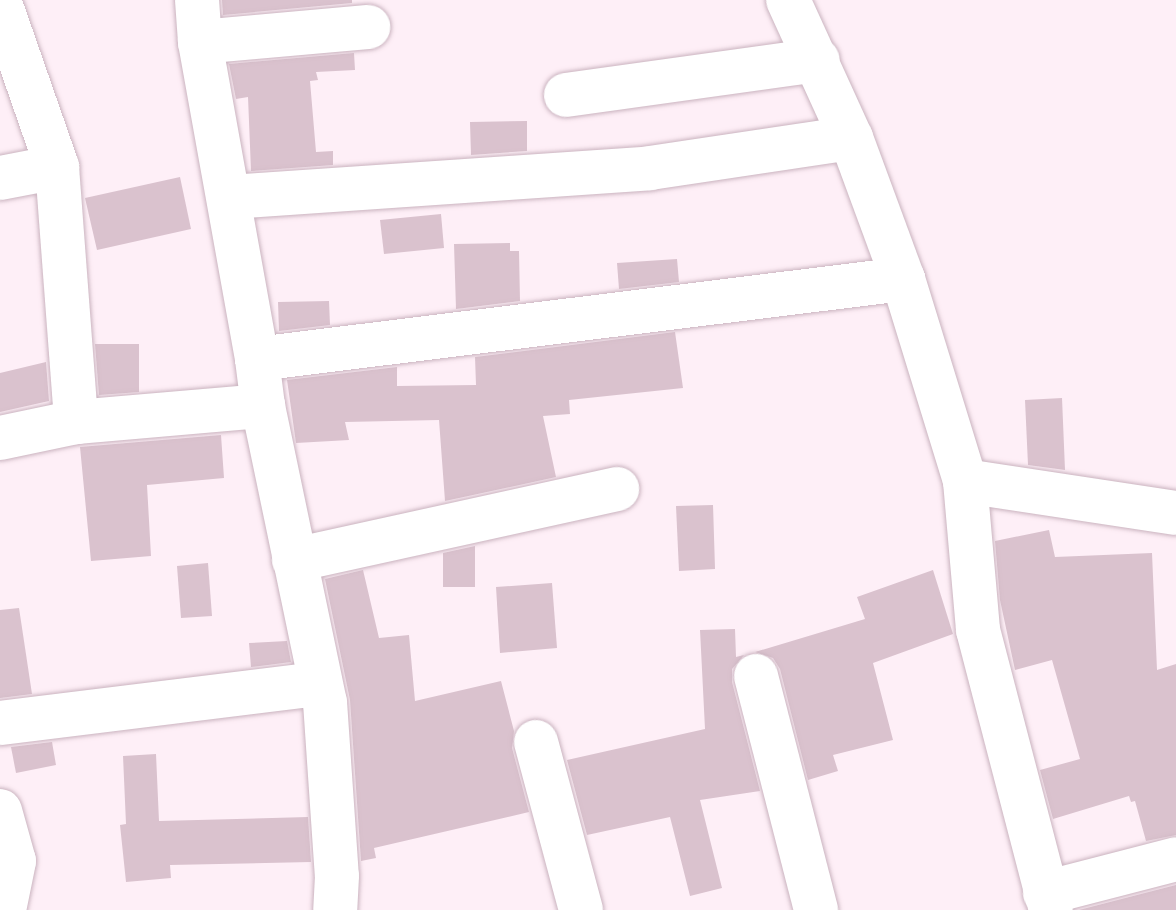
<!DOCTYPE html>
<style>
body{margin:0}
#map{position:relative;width:1176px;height:910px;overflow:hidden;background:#feeff7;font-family:"Archivo Narrow",sans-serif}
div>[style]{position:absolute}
.building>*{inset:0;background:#dac2ce}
.roads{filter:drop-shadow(0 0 2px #cab3bf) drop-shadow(0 0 2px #cab3bf)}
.minor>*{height:44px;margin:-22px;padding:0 22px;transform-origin:22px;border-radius:22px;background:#fff}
span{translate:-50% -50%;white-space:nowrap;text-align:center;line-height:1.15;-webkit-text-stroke:7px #feeff7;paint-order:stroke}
</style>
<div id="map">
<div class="building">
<i style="clip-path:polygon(222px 0,352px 0,352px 3px,223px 15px)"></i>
<i style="clip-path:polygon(354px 53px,355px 70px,316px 72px,318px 80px,310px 81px,316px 152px,333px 151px,333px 165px,251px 171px,248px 97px,236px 99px,229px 64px)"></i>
<i style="clip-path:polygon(527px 121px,527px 151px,471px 155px,470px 122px)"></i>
<i style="clip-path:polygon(180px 177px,191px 229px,97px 250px,85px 198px)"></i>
<i style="clip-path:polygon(441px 214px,444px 248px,384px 254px,380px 220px)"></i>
<i style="clip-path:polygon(510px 243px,510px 251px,519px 251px,520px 301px,456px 309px,454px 244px)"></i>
<i style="clip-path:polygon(677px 259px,679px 282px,619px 289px,617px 263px)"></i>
<i style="clip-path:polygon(329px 301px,330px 325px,279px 331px,278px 302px)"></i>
<i style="clip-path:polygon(675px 332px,683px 388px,569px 400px,570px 414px,543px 416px,556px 477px,445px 501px,439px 420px,345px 422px,349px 440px,296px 443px,287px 380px,397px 367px,397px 386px,476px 385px,475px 357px)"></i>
<i style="clip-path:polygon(95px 344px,139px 344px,139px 392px,99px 395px)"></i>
<i style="clip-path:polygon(46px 362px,49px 401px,0 412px,0 373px)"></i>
<i style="clip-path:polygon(1062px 398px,1065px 470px,1028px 465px,1025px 400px)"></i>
<i style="clip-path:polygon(221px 435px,224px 478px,147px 485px,151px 556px,91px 561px,80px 447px)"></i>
<i style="clip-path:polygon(713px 505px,715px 569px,679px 571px,676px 506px)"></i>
<i style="clip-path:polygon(1049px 530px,1055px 557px,1152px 553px,1157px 670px,1176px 664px,1176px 835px,1146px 841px,1135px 801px,1131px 802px,1129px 796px,1053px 819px,1040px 770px,1080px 759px,1052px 660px,1015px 670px,1000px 600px,995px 541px)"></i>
<i style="clip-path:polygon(475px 546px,475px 587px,443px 587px,443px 553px)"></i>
<i style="clip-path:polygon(208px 563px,212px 616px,181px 618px,177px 566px)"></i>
<i style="clip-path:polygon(363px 570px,379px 638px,409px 635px,415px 701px,501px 681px,514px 731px,512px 748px,529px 812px,374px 848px,376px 858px,361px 861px,350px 700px,325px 579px)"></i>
<i style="clip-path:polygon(933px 570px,953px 634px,873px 663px,893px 740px,833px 755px,838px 771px,808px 780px,780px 669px,773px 658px,755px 652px,865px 619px,857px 597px)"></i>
<i style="clip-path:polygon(552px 583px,557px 648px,500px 653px,496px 587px)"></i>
<i style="clip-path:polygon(19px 608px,32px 694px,0 698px,0 610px)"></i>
<i style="clip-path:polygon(735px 629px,736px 657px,744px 655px,732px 669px,732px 682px,760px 791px,700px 800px,722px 888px,690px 896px,670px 817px,587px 835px,567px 760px,705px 729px,700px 630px)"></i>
<i style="clip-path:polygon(287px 641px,291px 662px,251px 667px,249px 643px)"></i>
<i style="clip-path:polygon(52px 742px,56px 765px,16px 773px,11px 747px)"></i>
<i style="clip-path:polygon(156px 754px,159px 821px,308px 817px,311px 862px,170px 865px,171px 878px,126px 882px,120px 825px,126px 824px,123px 756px)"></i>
<i style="clip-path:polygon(1176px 885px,1176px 910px,1079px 910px)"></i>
</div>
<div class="roads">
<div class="minor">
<i style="left:197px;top:0;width:42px;rotate:85.9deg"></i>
<i style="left:200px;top:42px;width:322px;rotate:79.8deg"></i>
<i style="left:788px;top:0;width:152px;rotate:65.5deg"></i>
<i style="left:851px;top:138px;width:150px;rotate:69.8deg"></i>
<i style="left:903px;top:279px;width:211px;rotate:72.9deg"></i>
<i style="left:965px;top:481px;width:150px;rotate:85deg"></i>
<i style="left:978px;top:630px;width:289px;rotate:75.4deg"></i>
<i style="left:0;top:3px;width:174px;rotate:70.8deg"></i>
<i style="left:57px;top:167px;width:256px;rotate:85.7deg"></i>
<i style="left:200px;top:42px;width:169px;rotate:-5.1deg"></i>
<i style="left:566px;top:95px;width:254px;rotate:-7.9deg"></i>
<i style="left:0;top:178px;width:58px;rotate:-10.9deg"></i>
<i style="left:230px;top:197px;width:421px;rotate:-3.9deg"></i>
<i style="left:650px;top:168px;width:203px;rotate:-8.5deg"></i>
<i style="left:263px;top:406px;width:302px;rotate:78.2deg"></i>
<i style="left:325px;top:702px;width:174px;rotate:86.1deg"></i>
<i style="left:337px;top:876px;width:34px;rotate:93deg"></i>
<i style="left:0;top:438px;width:78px;rotate:-11.9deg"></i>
<i style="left:76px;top:422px;width:188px;rotate:-4.9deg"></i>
<i style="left:263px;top:406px;width:47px;rotate:-97.3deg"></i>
<i style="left:257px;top:359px;width:651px;rotate:-7.06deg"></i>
<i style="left:965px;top:481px;width:213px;rotate:8.6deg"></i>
<i style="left:294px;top:560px;width:331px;rotate:-12.4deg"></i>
<i style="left:756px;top:676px;width:242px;rotate:75.6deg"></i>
<i style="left:0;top:723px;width:321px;rotate:-7deg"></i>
<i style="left:536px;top:742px;width:174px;rotate:75deg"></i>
<i style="left:0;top:811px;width:52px;rotate:74.4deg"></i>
<i style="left:14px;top:861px;width:50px;rotate:101.5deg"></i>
<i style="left:1045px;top:893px;width:135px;rotate:-14.5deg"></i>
</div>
</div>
</div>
